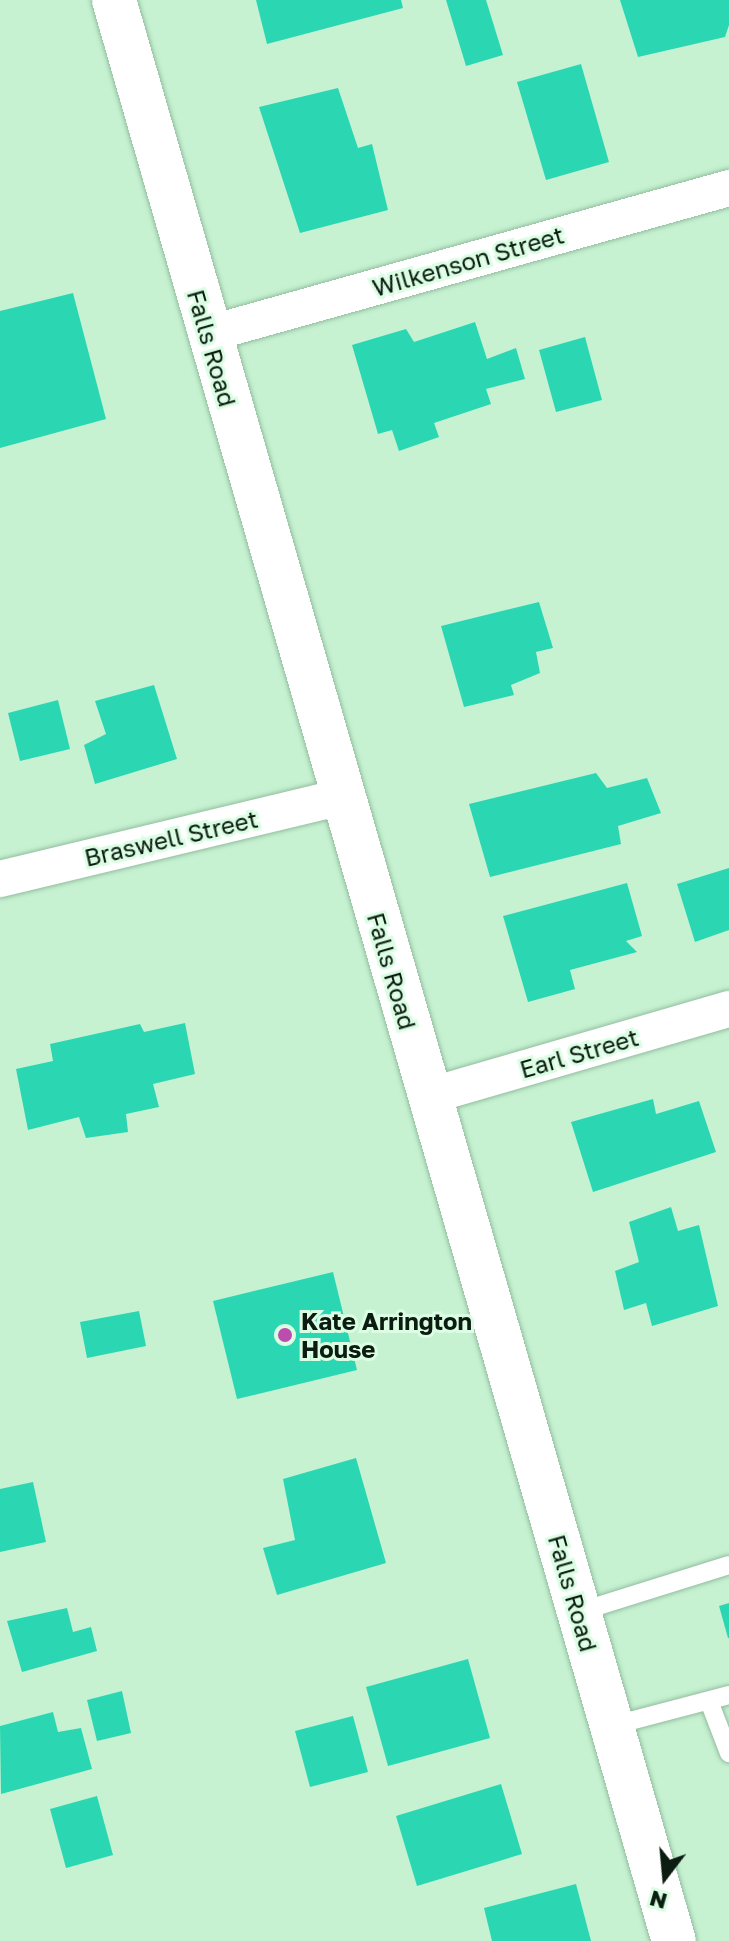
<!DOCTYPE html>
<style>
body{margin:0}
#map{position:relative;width:729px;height:1941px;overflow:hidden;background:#c6f2d2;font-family:"Golos Text",sans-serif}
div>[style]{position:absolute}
.building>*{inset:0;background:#2bd7b2}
.roads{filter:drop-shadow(0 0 2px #93bd9f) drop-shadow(0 0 2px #93bd9f)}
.lane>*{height:18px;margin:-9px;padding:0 9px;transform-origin:9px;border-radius:9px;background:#fff}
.street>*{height:36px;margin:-18px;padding:0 18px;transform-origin:18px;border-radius:18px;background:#fff}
.secondary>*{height:44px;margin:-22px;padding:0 22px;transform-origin:22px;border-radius:22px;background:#fff}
.dots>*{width:22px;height:22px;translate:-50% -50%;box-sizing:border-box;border:4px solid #dafde3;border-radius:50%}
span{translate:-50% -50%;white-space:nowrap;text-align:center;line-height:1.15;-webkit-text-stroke:6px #dafde3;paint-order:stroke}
.street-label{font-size:24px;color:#0c1c11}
.poi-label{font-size:24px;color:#0c1c11;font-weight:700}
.left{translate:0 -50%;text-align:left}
.north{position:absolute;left:625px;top:1837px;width:80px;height:80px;-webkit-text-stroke:6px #dafde3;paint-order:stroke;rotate:196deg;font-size:22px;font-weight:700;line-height:32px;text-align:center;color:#0c1c11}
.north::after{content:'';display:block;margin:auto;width:28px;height:36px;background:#0c1c11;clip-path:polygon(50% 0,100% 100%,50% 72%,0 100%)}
</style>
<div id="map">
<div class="building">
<i style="clip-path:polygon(256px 0,401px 0,403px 8px,267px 44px)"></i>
<i style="clip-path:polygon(446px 0,486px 0,503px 55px,466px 66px)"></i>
<i style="clip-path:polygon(620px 0,729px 0,729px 25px,725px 37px,638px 57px)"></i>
<i style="clip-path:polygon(581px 64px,609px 162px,546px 180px,517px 82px)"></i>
<i style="clip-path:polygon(338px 88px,358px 148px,372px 144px,388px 210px,300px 233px,259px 107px)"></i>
<i style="clip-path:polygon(73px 293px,106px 419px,0 448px,0 311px)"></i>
<i style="clip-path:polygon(475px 322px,487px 359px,516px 348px,525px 379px,486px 389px,491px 404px,434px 423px,439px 437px,399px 451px,392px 430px,378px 434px,352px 345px,406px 329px,414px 342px)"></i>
<i style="clip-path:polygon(585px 337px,602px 400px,556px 412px,539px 350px)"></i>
<i style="clip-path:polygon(539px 602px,553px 648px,536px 652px,540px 673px,511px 685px,514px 695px,464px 707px,441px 626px)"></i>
<i style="clip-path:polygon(154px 685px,177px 759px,95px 784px,84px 745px,106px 734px,95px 701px)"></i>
<i style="clip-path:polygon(58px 700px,70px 749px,20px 761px,8px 713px)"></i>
<i style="clip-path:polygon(596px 773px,607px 788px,647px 778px,661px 813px,618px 826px,621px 844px,490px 877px,469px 804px)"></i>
<i style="clip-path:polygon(729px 868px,729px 930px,695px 942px,677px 884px)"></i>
<i style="clip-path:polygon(627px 883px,642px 936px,626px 941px,637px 952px,570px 970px,575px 989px,528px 1002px,503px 916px)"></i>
<i style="clip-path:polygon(185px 1023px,195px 1074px,153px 1084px,159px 1107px,126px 1114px,128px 1132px,86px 1138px,79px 1117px,28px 1130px,16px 1069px,53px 1061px,50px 1044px,140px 1024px,144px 1032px)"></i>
<i style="clip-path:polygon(653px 1099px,656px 1114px,699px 1101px,716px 1152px,593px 1192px,571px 1122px)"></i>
<i style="clip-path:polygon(671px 1207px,678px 1231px,699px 1225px,718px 1306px,652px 1326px,646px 1303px,624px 1310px,615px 1271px,639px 1262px,629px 1222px)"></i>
<i style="clip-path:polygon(333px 1272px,357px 1370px,237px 1399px,213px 1301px)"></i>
<i style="clip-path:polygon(139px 1311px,146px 1346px,87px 1358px,80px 1322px)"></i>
<i style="clip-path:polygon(356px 1458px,386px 1563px,277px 1595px,263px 1548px,295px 1540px,283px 1479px)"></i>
<i style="clip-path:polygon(33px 1482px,46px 1542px,0 1552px,0 1489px)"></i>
<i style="clip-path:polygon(729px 1603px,729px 1638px,728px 1638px,719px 1606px)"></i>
<i style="clip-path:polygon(67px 1608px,73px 1632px,91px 1627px,97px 1651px,22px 1672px,7px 1621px)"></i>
<i style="clip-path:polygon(468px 1659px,490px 1738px,388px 1766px,366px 1687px)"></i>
<i style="clip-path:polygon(122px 1691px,131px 1733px,97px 1741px,87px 1700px)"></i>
<i style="clip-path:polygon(53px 1712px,58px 1732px,81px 1728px,92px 1769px,1px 1794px,0 1726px)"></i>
<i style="clip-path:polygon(353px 1716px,368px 1772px,310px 1787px,295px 1731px)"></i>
<i style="clip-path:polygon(501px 1784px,522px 1854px,417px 1886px,396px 1816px)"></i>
<i style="clip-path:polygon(97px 1796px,113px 1855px,66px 1868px,50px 1809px)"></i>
<i style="clip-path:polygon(576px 1884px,591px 1941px,492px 1941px,484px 1908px)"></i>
</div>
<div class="roads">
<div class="lane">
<i style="left:579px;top:1612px;width:157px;rotate:-17.4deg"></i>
<i style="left:709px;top:1701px;width:56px;rotate:69deg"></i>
<i style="left:611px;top:1726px;width:122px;rotate:-14.7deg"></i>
</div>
<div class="street">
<i style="left:208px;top:334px;width:541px;rotate:-15.65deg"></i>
<i style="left:0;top:879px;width:352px;rotate:-13.5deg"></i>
<i style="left:429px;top:1096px;width:312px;rotate:-16.2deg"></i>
</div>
<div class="secondary">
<i style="left:114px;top:0;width:2020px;rotate:73.91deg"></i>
</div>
</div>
<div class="dots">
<i style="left:285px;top:1335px;background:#bb4dac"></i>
</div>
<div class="street-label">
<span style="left:468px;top:261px;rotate:-16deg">Wilkenson Street</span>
<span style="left:212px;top:348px;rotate:74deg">Falls Road</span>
<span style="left:171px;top:838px;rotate:-13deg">Braswell Street</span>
<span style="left:392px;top:971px;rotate:74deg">Falls Road</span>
<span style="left:579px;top:1053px;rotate:-16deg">Earl Street</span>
<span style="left:573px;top:1593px;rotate:74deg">Falls Road</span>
</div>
<div class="poi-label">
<span class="left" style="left:301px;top:1335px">Kate Arrington<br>House</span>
</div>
<div class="north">N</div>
</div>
